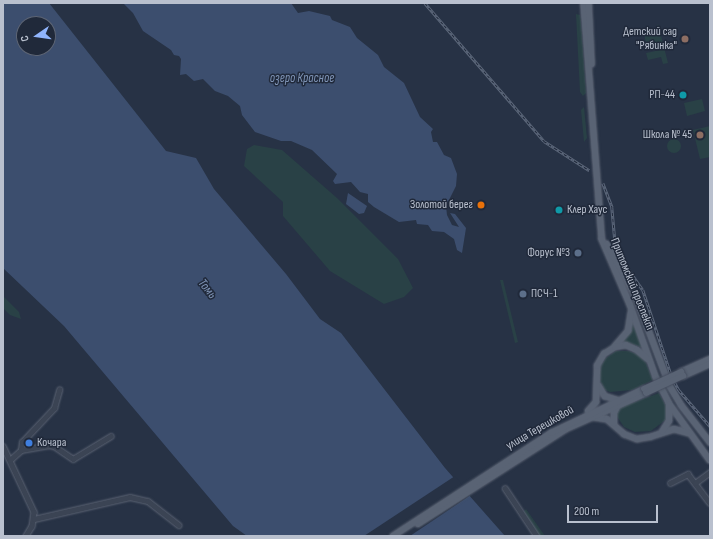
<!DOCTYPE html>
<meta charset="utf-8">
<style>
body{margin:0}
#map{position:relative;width:713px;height:539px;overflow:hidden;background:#273245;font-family:"Sofia Sans Condensed",sans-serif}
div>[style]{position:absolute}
.green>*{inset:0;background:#294146}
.round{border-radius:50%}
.water>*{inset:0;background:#3c4e6e}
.pier>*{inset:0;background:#273245}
.stream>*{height:1px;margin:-0.5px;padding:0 0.5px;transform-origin:0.5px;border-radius:0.5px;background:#3c4e6e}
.roads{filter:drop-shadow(0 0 1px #5a6272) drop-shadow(0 0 1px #5a6272)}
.minor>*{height:4.5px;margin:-2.25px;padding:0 2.25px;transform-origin:2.25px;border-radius:2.25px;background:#3b4454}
.major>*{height:5.5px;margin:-2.75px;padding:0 2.75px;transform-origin:2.75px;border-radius:2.75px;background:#596374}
.rail>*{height:2.5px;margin-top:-1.25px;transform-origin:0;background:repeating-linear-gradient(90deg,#20293a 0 3px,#5d687b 0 6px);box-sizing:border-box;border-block:1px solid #5d687b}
.bridges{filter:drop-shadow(0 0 1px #454d5e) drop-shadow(0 0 1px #454d5e)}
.major-bridge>*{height:5.5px;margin:-2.75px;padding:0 2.75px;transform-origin:2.75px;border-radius:2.75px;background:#596374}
.dots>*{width:11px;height:11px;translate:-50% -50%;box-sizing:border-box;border:2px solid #20293a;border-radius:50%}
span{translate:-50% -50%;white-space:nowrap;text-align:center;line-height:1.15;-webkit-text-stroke:3px #20293a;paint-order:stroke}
.poi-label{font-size:12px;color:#b9c0ce}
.right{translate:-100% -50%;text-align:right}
.left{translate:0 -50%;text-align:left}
.street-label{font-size:12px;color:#b9c0ce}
.water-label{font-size:13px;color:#7f94b6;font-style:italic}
.frame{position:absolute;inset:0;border:4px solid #b9c0ce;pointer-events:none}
.north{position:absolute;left:16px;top:16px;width:40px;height:40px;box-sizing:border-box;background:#20293a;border:1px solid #5d6575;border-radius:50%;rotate:257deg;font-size:11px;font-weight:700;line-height:16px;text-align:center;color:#b9c0ce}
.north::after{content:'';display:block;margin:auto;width:14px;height:18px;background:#90b4fc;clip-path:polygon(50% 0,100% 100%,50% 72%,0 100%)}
.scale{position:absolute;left:567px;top:505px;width:91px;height:18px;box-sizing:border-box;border:2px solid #b9c0ce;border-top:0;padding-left:5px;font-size:12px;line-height:14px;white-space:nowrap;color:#b9c0ce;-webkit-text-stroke:3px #20293a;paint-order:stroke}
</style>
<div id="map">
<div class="green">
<i style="clip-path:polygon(576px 14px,580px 15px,581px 22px,586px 93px,583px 96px,580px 92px)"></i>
<i style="clip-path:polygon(658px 24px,668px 63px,663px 64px,661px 57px,648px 60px,646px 53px,660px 50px,659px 47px,648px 50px,643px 31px,655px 29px)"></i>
<i style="clip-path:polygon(702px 99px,705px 111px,687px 116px,684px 103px)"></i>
<i style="clip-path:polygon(584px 107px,587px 138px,584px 142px,581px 110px)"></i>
<i style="clip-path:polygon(710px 126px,710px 157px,700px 159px,693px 130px)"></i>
<i class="round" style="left:667px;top:139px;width:14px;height:14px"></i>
<i style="clip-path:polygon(254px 145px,282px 150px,337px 198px,398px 259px,413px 288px,404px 297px,384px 304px,330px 271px,283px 216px,283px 202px,244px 166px,247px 149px)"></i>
<i style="clip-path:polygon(500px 280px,503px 280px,518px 342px,515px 343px)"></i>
<i style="clip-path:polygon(3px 296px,19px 312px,21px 319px,10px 315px,3px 308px)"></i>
<i style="clip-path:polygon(632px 316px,643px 348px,623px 341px)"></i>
<i style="clip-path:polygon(616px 351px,628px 351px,638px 354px,645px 361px,653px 380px,632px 390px,610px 392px,605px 390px,599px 380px,599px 369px,606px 358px)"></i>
<i style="clip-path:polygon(659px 393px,668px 410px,668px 418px,651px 431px,635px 432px,624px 427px,616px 415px,621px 407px)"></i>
<i style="clip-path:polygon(526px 509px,545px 536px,539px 536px,523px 512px)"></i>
</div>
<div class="water">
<i style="clip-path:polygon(evenodd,3px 3px,49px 3px,166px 151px,196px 158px,214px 189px,286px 274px,320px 319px,341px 333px,445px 468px,505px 536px,247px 536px,233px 526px,64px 326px,3px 268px,3px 3px,24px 24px,48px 24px,48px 48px,24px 48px,24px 24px)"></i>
<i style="clip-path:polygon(123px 3px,291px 3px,298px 13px,309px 11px,330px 16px,332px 20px,350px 27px,357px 38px,378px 55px,384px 67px,404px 83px,420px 117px,433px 129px,431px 132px,433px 142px,437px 142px,444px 155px,451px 158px,457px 174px,456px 186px,446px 206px,447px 215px,452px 225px,459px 227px,450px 213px,455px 214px,466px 228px,462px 253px,457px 250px,454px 239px,444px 232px,432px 231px,428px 225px,417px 224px,416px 220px,399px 222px,374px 207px,368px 202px,368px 194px,360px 192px,351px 182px,335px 184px,333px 181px,337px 174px,312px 150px,291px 141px,281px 141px,255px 132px,242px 115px,240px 106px,228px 96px,215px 91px,203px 79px,194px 81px,186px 74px,180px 75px,181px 59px,179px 56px,174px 55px,171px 50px,143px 31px,133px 13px)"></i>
<i style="clip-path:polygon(348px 193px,367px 206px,364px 213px,359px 214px,346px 204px)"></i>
</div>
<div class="pier">
<i style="clip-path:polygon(455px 476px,471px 495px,410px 536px,364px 536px)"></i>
</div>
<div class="stream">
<i style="left:244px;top:536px;width:3px;rotate:-45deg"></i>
</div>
<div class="roads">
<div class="minor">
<i style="left:3px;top:446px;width:73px;rotate:64.8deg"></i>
<i style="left:34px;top:512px;width:14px;rotate:98deg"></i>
<i style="left:32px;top:526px;width:12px;rotate:121deg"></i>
<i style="left:21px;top:450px;width:8px;rotate:-83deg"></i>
<i style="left:22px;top:442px;width:47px;rotate:-46.7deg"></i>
<i style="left:54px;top:408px;width:19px;rotate:-74deg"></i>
<i style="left:10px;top:460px;width:15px;rotate:-42deg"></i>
<i style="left:21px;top:450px;width:27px;rotate:-10deg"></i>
<i style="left:48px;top:445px;width:6px;rotate:9deg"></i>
<i style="left:54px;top:446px;width:23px;rotate:34deg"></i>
<i style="left:73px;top:459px;width:44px;rotate:-31.2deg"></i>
<i style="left:670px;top:483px;width:20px;rotate:-27deg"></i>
<i style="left:688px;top:474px;width:36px;rotate:53deg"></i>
<i style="left:695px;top:483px;width:19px;rotate:-36deg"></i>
<i style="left:505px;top:488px;width:58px;rotate:56.3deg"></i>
<i style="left:34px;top:519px;width:98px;rotate:-12.9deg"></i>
<i style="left:130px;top:497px;width:18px;rotate:13deg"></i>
<i style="left:148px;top:501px;width:39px;rotate:38deg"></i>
</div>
<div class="major">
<i style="left:584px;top:3px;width:237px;rotate:85.6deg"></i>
<i style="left:602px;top:239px;width:71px;rotate:66.7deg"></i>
<i style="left:630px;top:304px;width:77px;rotate:70.4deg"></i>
<i style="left:656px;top:377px;width:29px;rotate:63deg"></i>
<i style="left:669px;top:403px;width:70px;rotate:54.3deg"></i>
<i style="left:589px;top:3px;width:61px;rotate:87.2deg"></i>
<i style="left:607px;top:244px;width:60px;rotate:60.9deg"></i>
<i style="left:636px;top:296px;width:96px;rotate:69.3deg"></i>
<i style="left:670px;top:386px;width:23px;rotate:59deg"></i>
<i style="left:682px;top:406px;width:46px;rotate:52.1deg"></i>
<i style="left:615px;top:346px;width:20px;rotate:-49deg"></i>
<i style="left:628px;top:331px;width:19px;rotate:-81deg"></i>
<i style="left:681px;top:372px;width:32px;rotate:-24deg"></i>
<i style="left:683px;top:376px;width:30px;rotate:-24deg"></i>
<i style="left:599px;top:386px;width:12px;rotate:59deg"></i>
<i style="left:605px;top:396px;width:13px;rotate:18deg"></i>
<i style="left:588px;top:411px;width:12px;rotate:-48deg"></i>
<i style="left:596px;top:402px;width:36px;rotate:-88deg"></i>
<i style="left:597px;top:366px;width:14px;rotate:-60deg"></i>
<i style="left:604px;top:354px;width:13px;rotate:-32deg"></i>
<i style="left:615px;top:347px;width:11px;rotate:-10deg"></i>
<i style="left:626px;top:345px;width:12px;rotate:24deg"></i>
<i style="left:637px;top:350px;width:14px;rotate:39deg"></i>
<i style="left:592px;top:417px;width:15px;rotate:8deg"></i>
<i style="left:607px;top:419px;width:23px;rotate:41deg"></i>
<i style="left:624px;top:434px;width:14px;rotate:21deg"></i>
<i style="left:637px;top:439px;width:13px;rotate:-9deg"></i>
<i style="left:650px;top:437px;width:25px;rotate:-18deg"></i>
<i style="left:674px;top:429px;width:16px;rotate:15deg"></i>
<i style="left:614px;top:424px;width:11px;rotate:-90deg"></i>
<i style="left:614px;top:413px;width:9px;rotate:-63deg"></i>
<i style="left:662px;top:432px;width:13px;rotate:-58deg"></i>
<i style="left:669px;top:421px;width:16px;rotate:-90deg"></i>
<i style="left:418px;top:524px;width:176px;rotate:-32.7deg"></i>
<i style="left:566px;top:429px;width:88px;rotate:-24.2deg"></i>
<i style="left:393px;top:536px;width:189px;rotate:-33.1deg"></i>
<i style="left:551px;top:433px;width:103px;rotate:-25.3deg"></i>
</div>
</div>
<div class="rail">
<i style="left:425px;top:3px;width:182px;rotate:49.2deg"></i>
<i style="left:544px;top:141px;width:54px;rotate:32.8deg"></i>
<i style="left:603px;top:183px;width:26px;rotate:69deg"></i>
<i style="left:612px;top:207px;width:44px;rotate:84.8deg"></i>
<i style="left:616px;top:251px;width:47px;rotate:55.3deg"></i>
<i style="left:643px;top:290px;width:92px;rotate:71.6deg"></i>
<i style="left:672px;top:377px;width:15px;rotate:62deg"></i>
<i style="left:679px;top:390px;width:48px;rotate:49.3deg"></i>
</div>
<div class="bridges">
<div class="major-bridge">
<i style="left:644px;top:389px;width:41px;rotate:-24.7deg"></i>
<i style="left:646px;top:393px;width:41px;rotate:-24.7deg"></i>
</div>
</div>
<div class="dots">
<i style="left:685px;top:39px;background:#8d6e63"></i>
<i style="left:683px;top:95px;background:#0f9aa8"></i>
<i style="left:700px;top:135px;background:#8d6e63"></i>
<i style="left:481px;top:205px;background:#e8710a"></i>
<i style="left:559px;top:210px;background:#0f9aa8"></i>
<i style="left:578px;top:253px;background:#5c6f8a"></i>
<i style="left:523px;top:294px;background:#5c6f8a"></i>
<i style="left:29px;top:443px;background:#3f7fe0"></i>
</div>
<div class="poi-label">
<span class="right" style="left:677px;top:39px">Детский сад<br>"Рябинка"</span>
<span class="right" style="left:675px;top:95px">РП-44</span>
<span class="right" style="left:692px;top:135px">Школа № 45</span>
<span class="right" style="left:473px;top:205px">Золотой берег</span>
<span class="left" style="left:567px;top:210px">Клер Хаус</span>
<span class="right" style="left:570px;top:253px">Форус №3</span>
<span class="left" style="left:531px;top:294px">ПСЧ-1</span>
<span class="left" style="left:37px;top:443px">Кочара</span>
</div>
<div class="street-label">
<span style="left:632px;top:284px;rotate:68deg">Притомский проспект</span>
<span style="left:540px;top:428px;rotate:-30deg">улица Терешковой</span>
</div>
<div class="water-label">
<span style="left:302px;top:78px">озеро Красное</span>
<span style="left:207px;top:289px;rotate:51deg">Томь</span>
</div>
<div class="frame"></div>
<div class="north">С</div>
<div class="scale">200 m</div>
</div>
